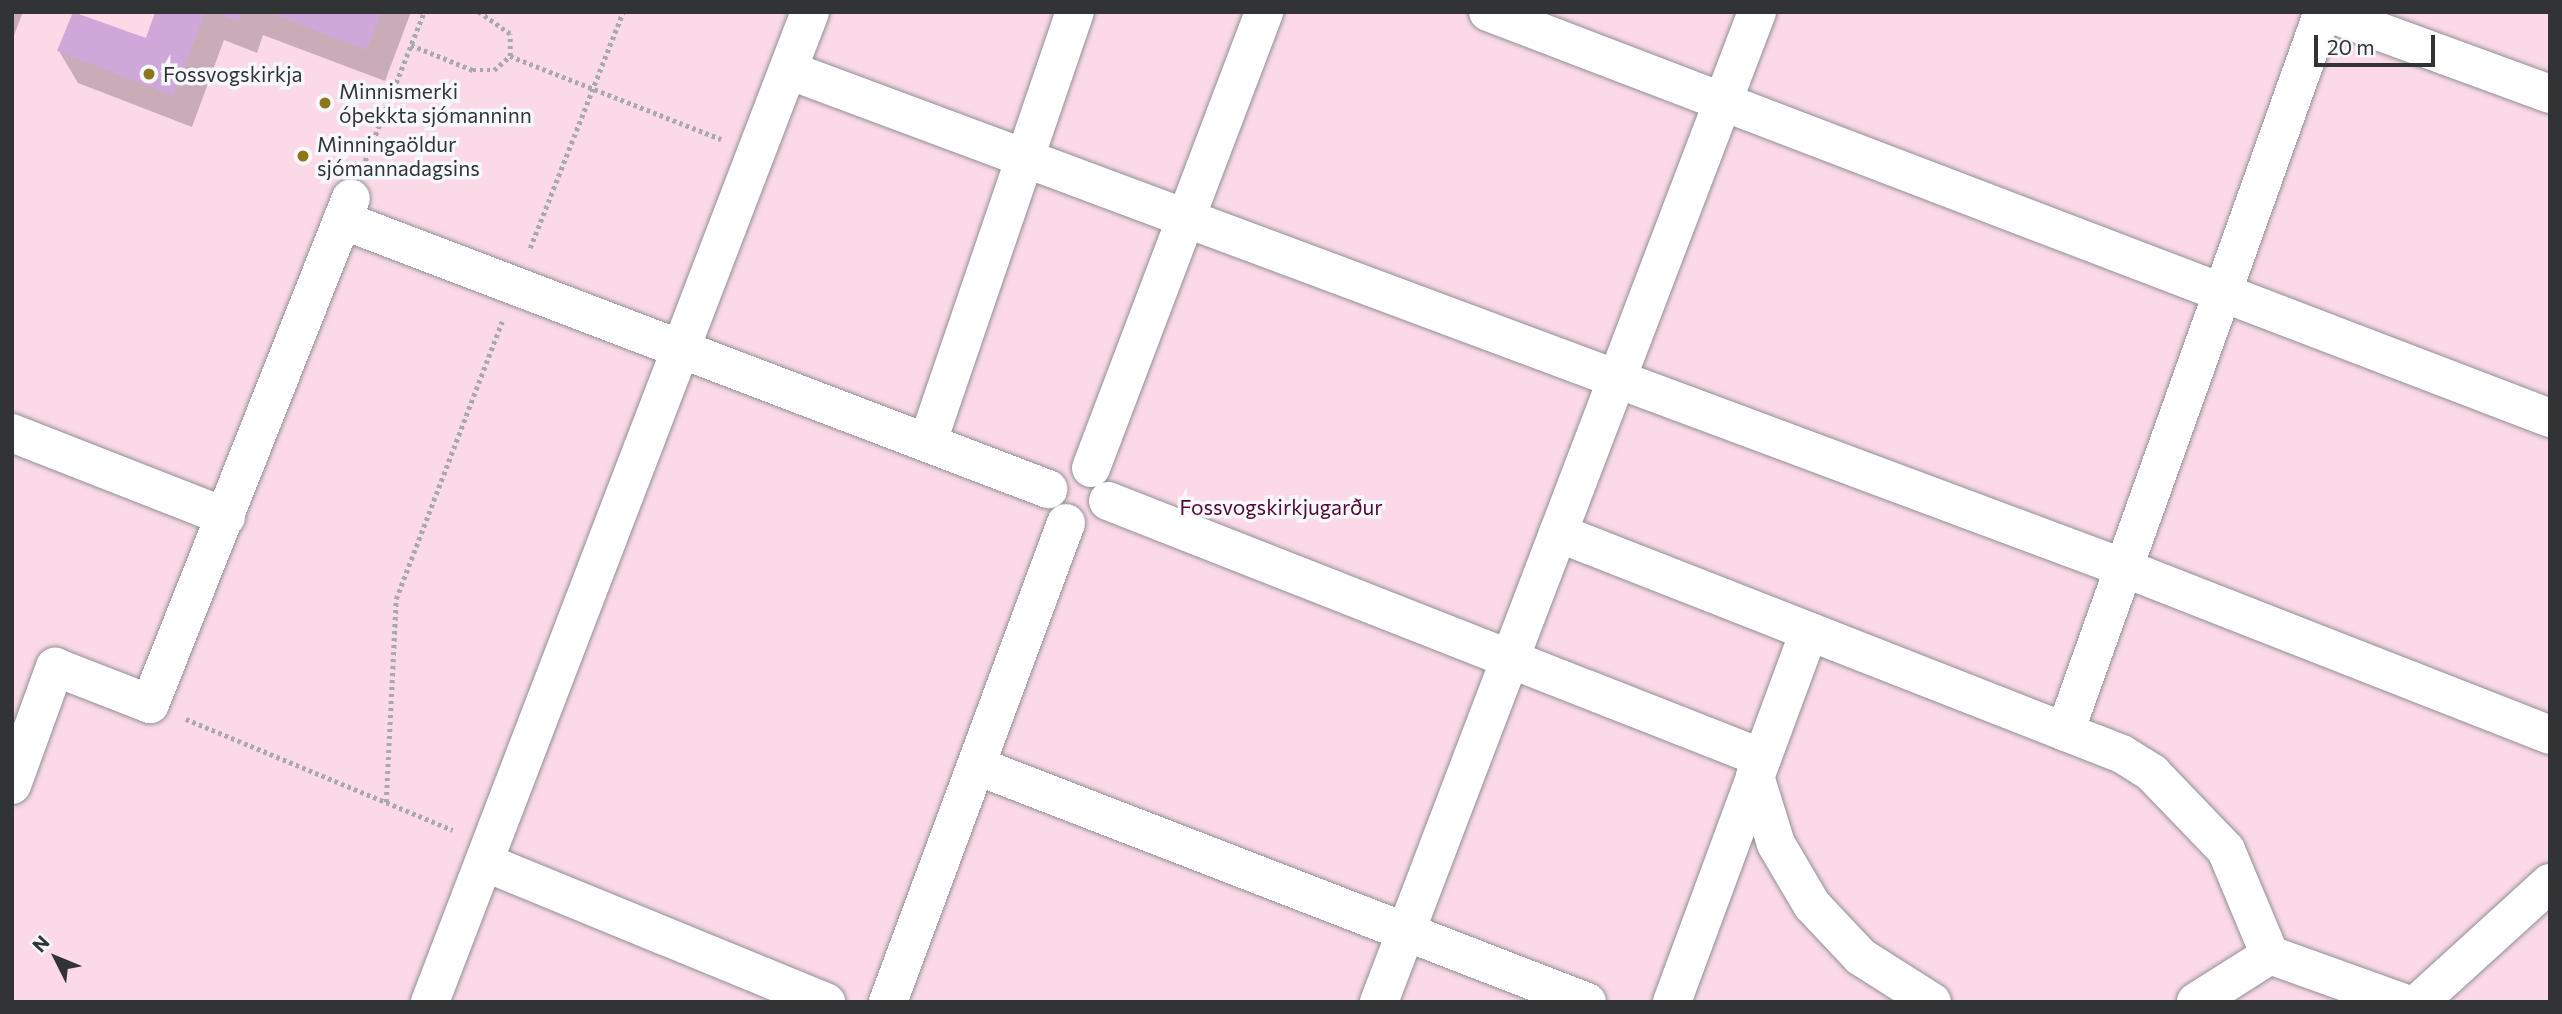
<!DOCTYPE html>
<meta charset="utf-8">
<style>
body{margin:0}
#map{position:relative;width:2562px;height:1014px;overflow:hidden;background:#f7f7fe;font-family:Commissioner,sans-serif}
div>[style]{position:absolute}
.green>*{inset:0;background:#fbd9e6}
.shadow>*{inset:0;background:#0003}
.building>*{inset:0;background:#cfa8da}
.path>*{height:4.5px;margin-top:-2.25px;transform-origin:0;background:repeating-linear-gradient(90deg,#a8a9ae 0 3.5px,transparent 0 7px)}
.roads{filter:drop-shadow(0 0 2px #909097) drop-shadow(0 0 2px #909097)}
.minor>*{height:38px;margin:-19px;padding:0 19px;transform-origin:19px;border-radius:19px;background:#fff}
.dots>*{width:19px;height:19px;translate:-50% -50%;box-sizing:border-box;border:4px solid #f7f7fe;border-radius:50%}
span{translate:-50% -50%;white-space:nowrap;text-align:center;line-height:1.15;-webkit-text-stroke:7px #f7f7fe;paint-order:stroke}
.poi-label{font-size:21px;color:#323335}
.left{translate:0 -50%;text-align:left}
.park-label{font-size:21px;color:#530832}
.frame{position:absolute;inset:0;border:14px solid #323335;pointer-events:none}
.north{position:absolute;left:21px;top:923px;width:70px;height:70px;-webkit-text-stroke:5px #f7f7fe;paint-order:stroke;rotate:313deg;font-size:19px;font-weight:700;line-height:28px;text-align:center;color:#323335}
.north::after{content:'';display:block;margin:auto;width:24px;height:32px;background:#323335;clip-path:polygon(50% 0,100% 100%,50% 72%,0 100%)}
.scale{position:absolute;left:2314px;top:35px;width:121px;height:32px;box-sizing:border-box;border:4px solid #323335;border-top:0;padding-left:9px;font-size:21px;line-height:24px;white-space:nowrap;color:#323335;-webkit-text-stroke:5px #f7f7fe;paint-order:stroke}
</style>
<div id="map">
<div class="green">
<i style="clip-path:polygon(12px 12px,2550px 12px,2550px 1002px,12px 1002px)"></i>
</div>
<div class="shadow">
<i style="clip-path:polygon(12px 12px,22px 14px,12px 41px)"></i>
<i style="clip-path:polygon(157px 12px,411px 12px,385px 81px,263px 35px,257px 53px,224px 40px,192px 127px,78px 83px,59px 51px,147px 41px)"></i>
</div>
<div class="building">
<i style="clip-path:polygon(73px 12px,146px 38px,155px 12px,205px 12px,174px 96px,57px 51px)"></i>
<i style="clip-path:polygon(215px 12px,242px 12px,239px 22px)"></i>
<i style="clip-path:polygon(267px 12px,381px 12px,367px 50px)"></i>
</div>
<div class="path">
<i style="left:411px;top:45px;width:67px;rotate:22deg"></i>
<i style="left:473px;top:70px;width:21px"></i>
<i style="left:494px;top:70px;width:21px;rotate:-41deg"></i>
<i style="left:510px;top:56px;width:22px;rotate:-90deg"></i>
<i style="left:510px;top:34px;width:39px;rotate:-145deg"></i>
<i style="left:510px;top:56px;width:227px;rotate:21.5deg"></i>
<i style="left:365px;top:161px;width:160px;rotate:-68.4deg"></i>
<i style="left:530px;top:248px;width:254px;rotate:-68.5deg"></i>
<i style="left:186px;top:719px;width:289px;rotate:22.6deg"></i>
<i style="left:386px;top:802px;width:203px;rotate:-87.2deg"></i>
<i style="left:396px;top:599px;width:297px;rotate:-69.1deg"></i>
</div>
<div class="roads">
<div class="minor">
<i style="left:1488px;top:12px;width:1137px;rotate:20.92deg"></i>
<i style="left:2326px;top:12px;width:239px;rotate:20.1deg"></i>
<i style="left:788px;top:70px;width:1426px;rotate:20.44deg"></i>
<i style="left:2124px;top:568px;width:458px;rotate:21.4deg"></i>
<i style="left:342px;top:220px;width:756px;rotate:20.86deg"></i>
<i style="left:12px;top:433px;width:230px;rotate:21.4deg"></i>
<i style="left:928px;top:441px;width:453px;rotate:-71.1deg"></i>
<i style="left:1091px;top:468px;width:488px;rotate:-69.2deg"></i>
<i style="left:1108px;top:501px;width:703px;rotate:21.45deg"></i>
<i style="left:1558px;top:533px;width:606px;rotate:21.4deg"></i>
<i style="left:2122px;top:754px;width:36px;rotate:32deg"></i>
<i style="left:2152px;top:773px;width:107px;rotate:46.1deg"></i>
<i style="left:2226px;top:850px;width:114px;rotate:67.3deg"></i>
<i style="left:2270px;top:955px;width:88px;rotate:147.6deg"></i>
<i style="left:2065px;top:732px;width:765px;rotate:-70.29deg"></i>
<i style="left:977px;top:766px;width:654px;rotate:21.15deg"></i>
<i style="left:1755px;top:776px;width:71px;rotate:72.8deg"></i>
<i style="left:1776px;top:844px;width:71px;rotate:59.5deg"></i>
<i style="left:1812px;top:905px;width:71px;rotate:46.7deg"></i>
<i style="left:1861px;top:957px;width:84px;rotate:32.4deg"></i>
<i style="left:12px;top:785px;width:126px;rotate:-70deg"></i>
<i style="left:55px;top:667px;width:102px;rotate:21.3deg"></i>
<i style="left:150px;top:704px;width:544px;rotate:-68.34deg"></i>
<i style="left:484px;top:862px;width:370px;rotate:22.3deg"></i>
<i style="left:2270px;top:955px;width:139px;rotate:19.7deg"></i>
<i style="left:430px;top:1002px;width:1060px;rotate:-69deg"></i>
<i style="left:888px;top:1002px;width:511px;rotate:-69.61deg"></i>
<i style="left:1379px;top:1002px;width:1060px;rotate:-69.1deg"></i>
<i style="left:1672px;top:1002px;width:395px;rotate:-69.7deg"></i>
<i style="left:2419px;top:1002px;width:177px;rotate:-42.3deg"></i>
</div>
</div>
<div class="dots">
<i style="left:149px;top:74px;background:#8b781d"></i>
<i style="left:325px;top:103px;background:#8b781d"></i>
<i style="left:303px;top:156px;background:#8b781d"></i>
</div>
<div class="poi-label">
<span class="left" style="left:163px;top:74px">Fossvogskirkja</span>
<span class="left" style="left:339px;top:103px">Minnismerki<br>óþekkta sjómanninn</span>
<span class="left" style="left:317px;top:156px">Minningaöldur<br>sjómannadagsins</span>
</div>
<div class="park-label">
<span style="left:1281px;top:507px">Fossvogskirkjugarður</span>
</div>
<div class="frame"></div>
<div class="north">N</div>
<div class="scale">20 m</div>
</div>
